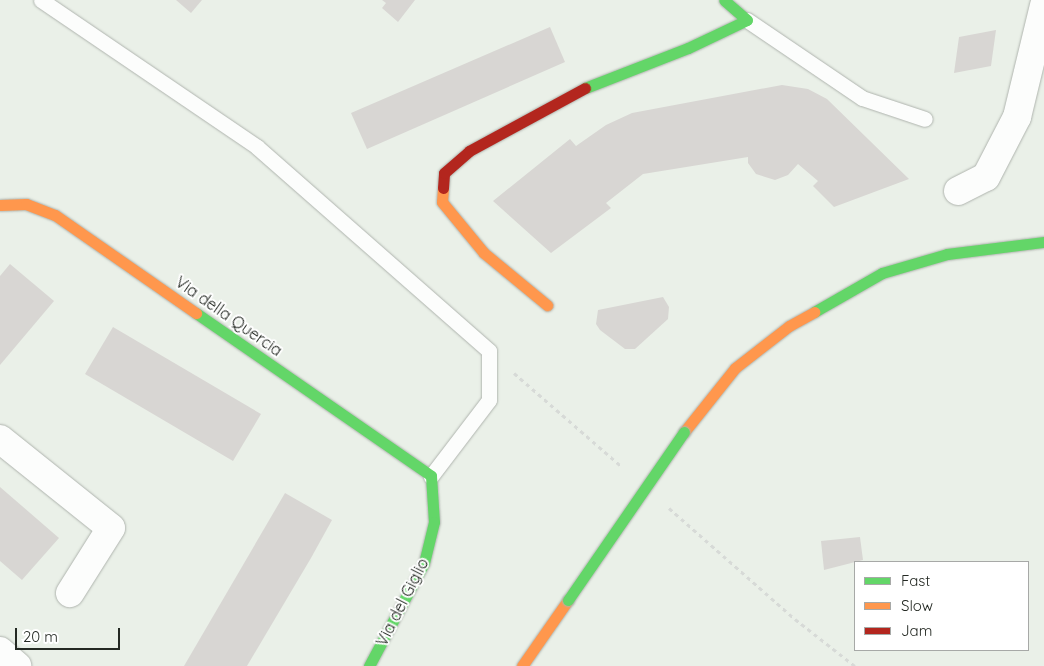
<!DOCTYPE html>
<style>
body{margin:0}
#map{position:relative;width:1044px;height:666px;overflow:hidden;background:#eaf0e8;font-family:Quicksand,sans-serif}
div>[style]{position:absolute}
.building>*{inset:0;background:#d8d6d3}
.path>*{height:3px;margin-top:-1.5px;transform-origin:0;background:repeating-linear-gradient(90deg,#d7dad7 0 4px,transparent 0 8px)}
.roads{filter:drop-shadow(0 0 1px #afb4ae) drop-shadow(0 0 1px #afb4ae)}
.lane>*{height:15px;margin:-7.5px;padding:0 7.5px;transform-origin:7.5px;border-radius:7.5px;background:#fcfdfc}
.street>*{height:28px;margin:-14px;padding:0 14px;transform-origin:14px;border-radius:14px;background:#fcfdfc}
.fast>*{height:11px;margin:-5.5px;padding:0 5.5px;transform-origin:5.5px;border-radius:5.5px;background:#63d668}
.slow>*{height:11px;margin:-5.5px;padding:0 5.5px;transform-origin:5.5px;border-radius:5.5px;background:#ff974d}
.jam>*{height:11px;margin:-5.5px;padding:0 5.5px;transform-origin:5.5px;border-radius:5.5px;background:#b3261e}
.bridges{filter:drop-shadow(0 0 1px #afb4ae) drop-shadow(0 0 1px #afb4ae)}
.fast-bridge>*{height:11px;margin:-5.5px;padding:0 5.5px;transform-origin:5.5px;border-radius:5.5px;background:#63d668}
span{translate:-50% -50%;white-space:nowrap;text-align:center;line-height:1.15;-webkit-text-stroke:4px #fff;paint-order:stroke}
.street-label{font-size:16px;color:#242923}
.legend{position:absolute;left:854px;top:561px;width:175px;height:90px;box-sizing:border-box;background:#fff;border:1px solid #a7a9a7;margin:0;padding:6px 9px;list-style:none;font-size:15px;color:#242923}
.legend li{display:flex;align-items:center;gap:10px;height:25px}
.legend b{width:25px;border:1px solid #a7a9a7}
.scale{position:absolute;left:15px;top:628px;width:105px;height:22px;box-sizing:border-box;border:2px solid #242923;border-top:0;padding-left:6px;font-size:15px;line-height:18px;white-space:nowrap;color:#242923;-webkit-text-stroke:4px #fff;paint-order:stroke}
</style>
<div id="map">
<div class="building">
<i style="clip-path:polygon(176px 0,202px 0,191px 13px)"></i>
<i style="clip-path:polygon(382px 0,415px 0,398px 22px,382px 8px,386px 3px)"></i>
<i style="clip-path:polygon(550px 27px,565px 62px,367px 149px,351px 113px)"></i>
<i style="clip-path:polygon(996px 30px,991px 66px,954px 73px,959px 37px)"></i>
<i style="clip-path:polygon(782px 85px,808px 89px,827px 99px,909px 179px,834px 207px,813px 186px,818px 181px,798px 164px,788px 175px,775px 180px,756px 174px,748px 163px,748px 157px,643px 174px,606px 203px,611px 208px,551px 253px,493px 201px,570px 139px,576px 146px,606px 125px,632px 113px)"></i>
<i style="clip-path:polygon(10px 264px,54px 301px,0 365px,0 276px)"></i>
<i style="clip-path:polygon(663px 297px,669px 307px,668px 319px,635px 349px,625px 349px,600px 330px,596px 324px,598px 310px)"></i>
<i style="clip-path:polygon(113px 327px,261px 414px,233px 461px,85px 374px)"></i>
<i style="clip-path:polygon(0 487px,59px 538px,22px 580px,0 561px)"></i>
<i style="clip-path:polygon(285px 493px,332px 520px,311px 558px,247px 666px,184px 666px)"></i>
<i style="clip-path:polygon(860px 537px,863px 560px,824px 570px,821px 541px)"></i>
</div>
<div class="path">
<i style="left:514px;top:373px;width:142px;rotate:41deg"></i>
<i style="left:669px;top:508px;width:168px;rotate:41.4deg"></i>
<i style="left:795px;top:619px;width:76px;rotate:38.1deg"></i>
</div>
<div class="roads">
<div class="lane">
<i style="left:41px;top:0;width:261px;rotate:34.2deg"></i>
<i style="left:257px;top:147px;width:309px;rotate:41.3deg"></i>
<i style="left:489px;top:351px;width:49px;rotate:90deg"></i>
<i style="left:489px;top:400px;width:96px;rotate:127.3deg"></i>
<i style="left:747px;top:20px;width:139px;rotate:34.1deg"></i>
<i style="left:862px;top:98px;width:66px;rotate:18.4deg"></i>
</div>
<div class="street">
<i style="left:958px;top:191px;width:31px;rotate:-27deg"></i>
<i style="left:986px;top:177px;width:68px;rotate:-62.7deg"></i>
<i style="left:1017px;top:117px;width:115px;rotate:-76.4deg"></i>
<i style="left:0;top:439px;width:142px;rotate:38.7deg"></i>
<i style="left:111px;top:528px;width:77px;rotate:122.2deg"></i>
<i style="left:0;top:651px;width:23px;rotate:41deg"></i>
</div>
<div class="fast">
<i style="left:585px;top:88px;width:110px;rotate:-21.2deg"></i>
<i style="left:688px;top:48px;width:65px;rotate:-25.4deg"></i>
<i style="left:747px;top:20px;width:30px;rotate:-139deg"></i>
<i style="left:814px;top:312px;width:78px;rotate:-29.8deg"></i>
<i style="left:882px;top:273px;width:68px;rotate:-16.3deg"></i>
<i style="left:947px;top:254px;width:98px;rotate:-7.1deg"></i>
<i style="left:196px;top:313px;width:286px;rotate:34.7deg"></i>
<i style="left:431px;top:476px;width:46px;rotate:86.3deg"></i>
<i style="left:434px;top:522px;width:42px;rotate:103.7deg"></i>
<i style="left:424px;top:563px;width:117px;rotate:118.1deg"></i>
</div>
<div class="slow">
<i style="left:443px;top:188px;width:14px;rotate:94deg"></i>
<i style="left:442px;top:202px;width:66px;rotate:50.5deg"></i>
<i style="left:484px;top:253px;width:82px;rotate:39.5deg"></i>
<i style="left:0;top:205px;width:26px;rotate:-2deg"></i>
<i style="left:26px;top:204px;width:31px;rotate:21deg"></i>
<i style="left:55px;top:215px;width:172px;rotate:34.8deg"></i>
<i style="left:684px;top:432px;width:82px;rotate:-51.4deg"></i>
<i style="left:735px;top:368px;width:68px;rotate:-37.9deg"></i>
<i style="left:789px;top:326px;width:29px;rotate:-29deg"></i>
<i style="left:522px;top:666px;width:80px;rotate:-55.1deg"></i>
</div>
<div class="jam">
<i style="left:443px;top:188px;width:15px;rotate:-86deg"></i>
<i style="left:444px;top:173px;width:33px;rotate:-41deg"></i>
<i style="left:469px;top:151px;width:132px;rotate:-28.5deg"></i>
</div>
</div>
<div class="bridges">
<div class="fast-bridge">
<i style="left:568px;top:600px;width:204px;rotate:-55.4deg"></i>
</div>
</div>
<div class="street-label">
<span style="left:229px;top:316px;rotate:35deg">Via della Quercia</span>
<span style="left:402px;top:602px;rotate:-63deg">Via del Giglio</span>
</div>
<ul class="legend">
<li><b style="height:6px;background:#63d668"></b>Fast</li>
<li><b style="height:6px;background:#ff974d"></b>Slow</li>
<li><b style="height:6px;background:#b3261e"></b>Jam</li>
</ul>
<div class="scale">20 m</div>
</div>
